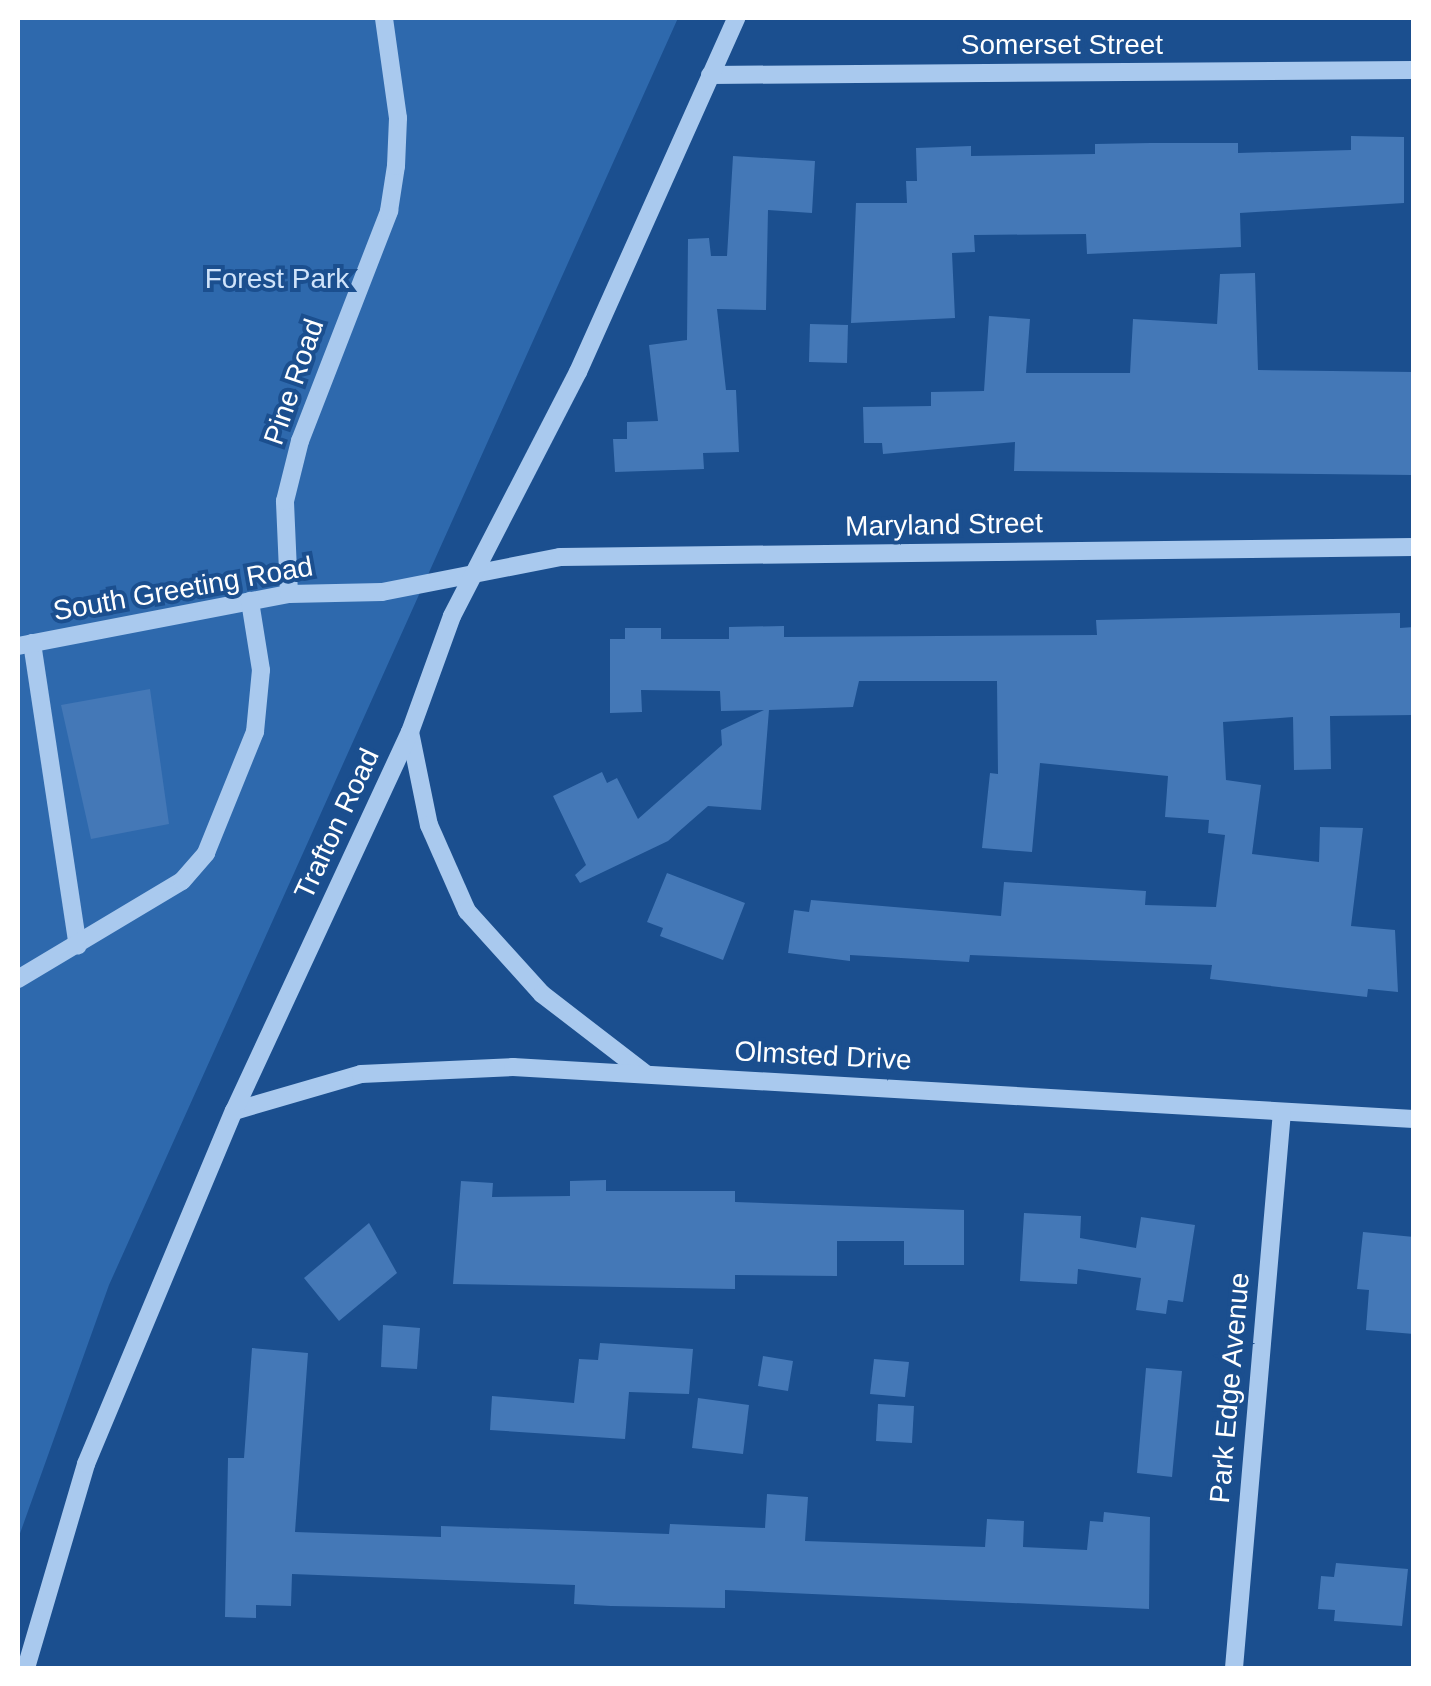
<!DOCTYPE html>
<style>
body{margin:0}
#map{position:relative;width:1431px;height:1686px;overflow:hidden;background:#1b4f8f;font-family:Helvetica,sans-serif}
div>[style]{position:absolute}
.green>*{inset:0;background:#2e69ad}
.building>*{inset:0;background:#4478b7}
.minor>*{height:18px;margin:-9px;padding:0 9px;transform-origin:9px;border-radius:9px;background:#a9c9ee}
span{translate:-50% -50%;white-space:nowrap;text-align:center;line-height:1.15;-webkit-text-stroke:8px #1b4f8f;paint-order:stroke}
.street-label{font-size:28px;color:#fff}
.park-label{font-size:28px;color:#cfe3fa}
.frame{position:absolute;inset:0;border:20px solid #fff;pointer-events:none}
</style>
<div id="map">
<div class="green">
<i style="clip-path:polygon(18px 18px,678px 18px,109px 1285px,18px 1539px)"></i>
</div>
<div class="building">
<i style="clip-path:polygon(1351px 136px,1404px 137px,1404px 203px,1240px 213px,1241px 247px,1087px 254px,1086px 234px,974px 235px,975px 252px,952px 253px,955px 318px,851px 323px,856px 203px,907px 203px,906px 181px,917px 181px,916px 148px,971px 146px,971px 156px,1095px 154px,1095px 144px,1151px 143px,1238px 143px,1238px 153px,1351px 150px)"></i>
<i style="clip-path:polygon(733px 156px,815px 161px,812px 213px,768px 210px,766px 310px,717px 309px,726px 390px,736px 390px,739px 452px,703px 453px,704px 469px,615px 472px,613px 439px,627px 439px,627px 422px,658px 421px,649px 345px,687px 340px,688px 239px,709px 238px,711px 256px,727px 256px)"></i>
<i style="clip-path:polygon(1255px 273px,1258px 370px,1414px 372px,1412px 475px,1014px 471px,1015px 442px,883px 454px,882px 443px,864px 443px,863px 407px,931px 406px,931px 392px,984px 391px,989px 316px,1030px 319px,1026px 373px,1130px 373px,1133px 319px,1217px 324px,1220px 274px)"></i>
<i style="clip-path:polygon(810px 324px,848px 325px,847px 363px,809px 362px)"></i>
<i style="clip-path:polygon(1400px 613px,1400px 628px,1414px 627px,1414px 715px,1330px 716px,1331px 769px,1294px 770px,1293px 717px,1223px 722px,1226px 780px,1261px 785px,1252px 854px,1319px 862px,1320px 827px,1363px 828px,1351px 926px,1395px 930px,1398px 992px,1368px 989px,1367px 997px,1210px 979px,1212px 965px,970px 955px,969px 962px,850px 955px,850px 961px,788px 953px,794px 910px,809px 912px,811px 900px,1001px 916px,1004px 882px,1146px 891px,1145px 905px,1216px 907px,1225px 835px,1208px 833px,1209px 820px,1165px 817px,1168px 776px,1040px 763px,1032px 852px,982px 848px,990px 773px,998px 774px,997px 681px,859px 681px,853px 707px,769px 710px,761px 810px,708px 806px,668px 841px,580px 883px,575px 875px,586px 865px,553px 796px,602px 772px,607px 783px,617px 778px,638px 819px,722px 745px,721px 730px,764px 710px,721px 711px,720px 691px,641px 690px,642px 712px,610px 713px,610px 639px,625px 639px,625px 628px,661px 628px,661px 639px,729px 639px,729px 627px,784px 626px,784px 637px,1097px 635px,1096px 620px)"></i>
<i style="clip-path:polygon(150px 689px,169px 824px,91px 839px,61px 705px)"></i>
<i style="clip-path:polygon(667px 873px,745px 903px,723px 960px,660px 936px,663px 928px,647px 922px)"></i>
<i style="clip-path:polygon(606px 1180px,606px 1191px,735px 1191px,735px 1202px,964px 1210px,964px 1265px,904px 1265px,904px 1241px,837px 1241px,837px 1276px,735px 1275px,735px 1289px,453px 1284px,461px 1181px,493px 1183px,492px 1197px,570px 1196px,570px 1181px)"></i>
<i style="clip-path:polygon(1024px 1213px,1081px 1216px,1080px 1238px,1136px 1248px,1141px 1217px,1195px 1225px,1183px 1302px,1168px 1300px,1166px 1314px,1136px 1310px,1141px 1278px,1078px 1269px,1077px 1284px,1020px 1281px)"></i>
<i style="clip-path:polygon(369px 1223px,397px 1273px,339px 1321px,304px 1278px)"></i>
<i style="clip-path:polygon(1363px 1232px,1414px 1237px,1414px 1334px,1366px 1330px,1369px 1290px,1357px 1289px)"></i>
<i style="clip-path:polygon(383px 1325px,420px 1328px,417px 1369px,381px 1367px)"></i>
<i style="clip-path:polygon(600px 1343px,693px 1349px,689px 1394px,629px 1392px,625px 1439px,490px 1430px,492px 1396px,574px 1403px,579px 1359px,598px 1360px)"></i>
<i style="clip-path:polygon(252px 1348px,308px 1353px,295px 1532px,441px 1537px,441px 1526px,669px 1534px,670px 1524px,765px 1528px,767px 1494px,808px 1497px,805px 1541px,985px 1547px,987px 1519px,1024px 1521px,1023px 1547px,1087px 1550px,1090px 1521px,1103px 1522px,1104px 1512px,1150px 1517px,1149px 1609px,725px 1590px,725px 1608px,611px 1606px,574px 1604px,575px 1585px,292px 1574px,291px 1606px,256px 1605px,256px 1618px,225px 1617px,228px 1458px,244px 1458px)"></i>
<i style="clip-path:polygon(763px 1356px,793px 1361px,788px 1391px,758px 1386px)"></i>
<i style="clip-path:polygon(874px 1359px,909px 1362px,905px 1397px,870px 1394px)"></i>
<i style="clip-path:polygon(1146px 1368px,1182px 1371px,1172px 1477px,1137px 1473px)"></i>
<i style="clip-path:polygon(698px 1398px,749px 1405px,743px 1454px,692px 1448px)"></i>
<i style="clip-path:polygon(878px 1404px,914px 1406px,912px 1443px,876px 1441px)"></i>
<i style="clip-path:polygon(1336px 1563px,1408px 1569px,1402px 1626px,1334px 1621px,1335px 1610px,1318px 1609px,1321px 1576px,1334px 1577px)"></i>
</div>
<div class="minor">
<i style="left:710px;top:75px;width:704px;rotate:-0.41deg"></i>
<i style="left:289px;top:594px;width:93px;rotate:-92.5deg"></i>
<i style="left:285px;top:501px;width:62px;rotate:-76deg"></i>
<i style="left:300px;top:441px;width:247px;rotate:-68.8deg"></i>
<i style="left:389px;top:211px;width:46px;rotate:-81.2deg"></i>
<i style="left:396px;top:166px;width:48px;rotate:-87.6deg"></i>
<i style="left:398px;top:118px;width:101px;rotate:-98deg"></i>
<i style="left:32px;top:643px;width:306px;rotate:81.4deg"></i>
<i style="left:18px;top:646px;width:276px;rotate:-10.9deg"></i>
<i style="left:289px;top:594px;width:93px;rotate:-1.2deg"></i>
<i style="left:382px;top:592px;width:181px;rotate:-11.1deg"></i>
<i style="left:560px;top:557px;width:854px;rotate:-0.67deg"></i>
<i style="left:410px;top:732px;width:95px;rotate:78.5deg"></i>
<i style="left:429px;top:825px;width:94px;rotate:66.2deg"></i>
<i style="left:467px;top:911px;width:112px;rotate:47.9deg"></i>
<i style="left:542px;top:994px;width:131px;rotate:37.6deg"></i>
<i style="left:18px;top:979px;width:191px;rotate:-30.9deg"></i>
<i style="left:182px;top:881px;width:37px;rotate:-49deg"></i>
<i style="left:206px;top:853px;width:131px;rotate:-68deg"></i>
<i style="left:255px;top:732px;width:62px;rotate:-84.5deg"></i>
<i style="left:261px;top:670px;width:70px;rotate:-99.1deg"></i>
<i style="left:234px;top:1111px;width:132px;rotate:-16.2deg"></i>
<i style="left:361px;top:1074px;width:152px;rotate:-2.6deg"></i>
<i style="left:513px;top:1067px;width:902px;rotate:3.3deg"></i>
<i style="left:26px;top:1668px;width:213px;rotate:-73.6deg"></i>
<i style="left:86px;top:1464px;width:383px;rotate:-67.3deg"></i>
<i style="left:234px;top:1111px;width:418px;rotate:-65.1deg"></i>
<i style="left:410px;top:732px;width:123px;rotate:-70.1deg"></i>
<i style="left:452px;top:616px;width:275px;rotate:-62.7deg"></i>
<i style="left:578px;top:372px;width:388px;rotate:-65.9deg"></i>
<i style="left:1234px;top:1668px;width:558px;rotate:-85.07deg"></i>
</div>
<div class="street-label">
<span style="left:1062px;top:45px">Somerset Street</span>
<span style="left:294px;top:382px;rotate:-71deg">Pine Road</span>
<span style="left:944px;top:525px;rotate:-1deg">Maryland Street</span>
<span style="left:183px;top:589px;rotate:-10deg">South Greeting Road</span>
<span style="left:337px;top:824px;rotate:-65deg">Trafton Road</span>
<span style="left:823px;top:1056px;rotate:3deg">Olmsted Drive</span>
<span style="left:1230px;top:1388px;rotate:-85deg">Park Edge Avenue</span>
</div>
<div class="park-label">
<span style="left:277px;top:279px">Forest Park</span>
</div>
<div class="frame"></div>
</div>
